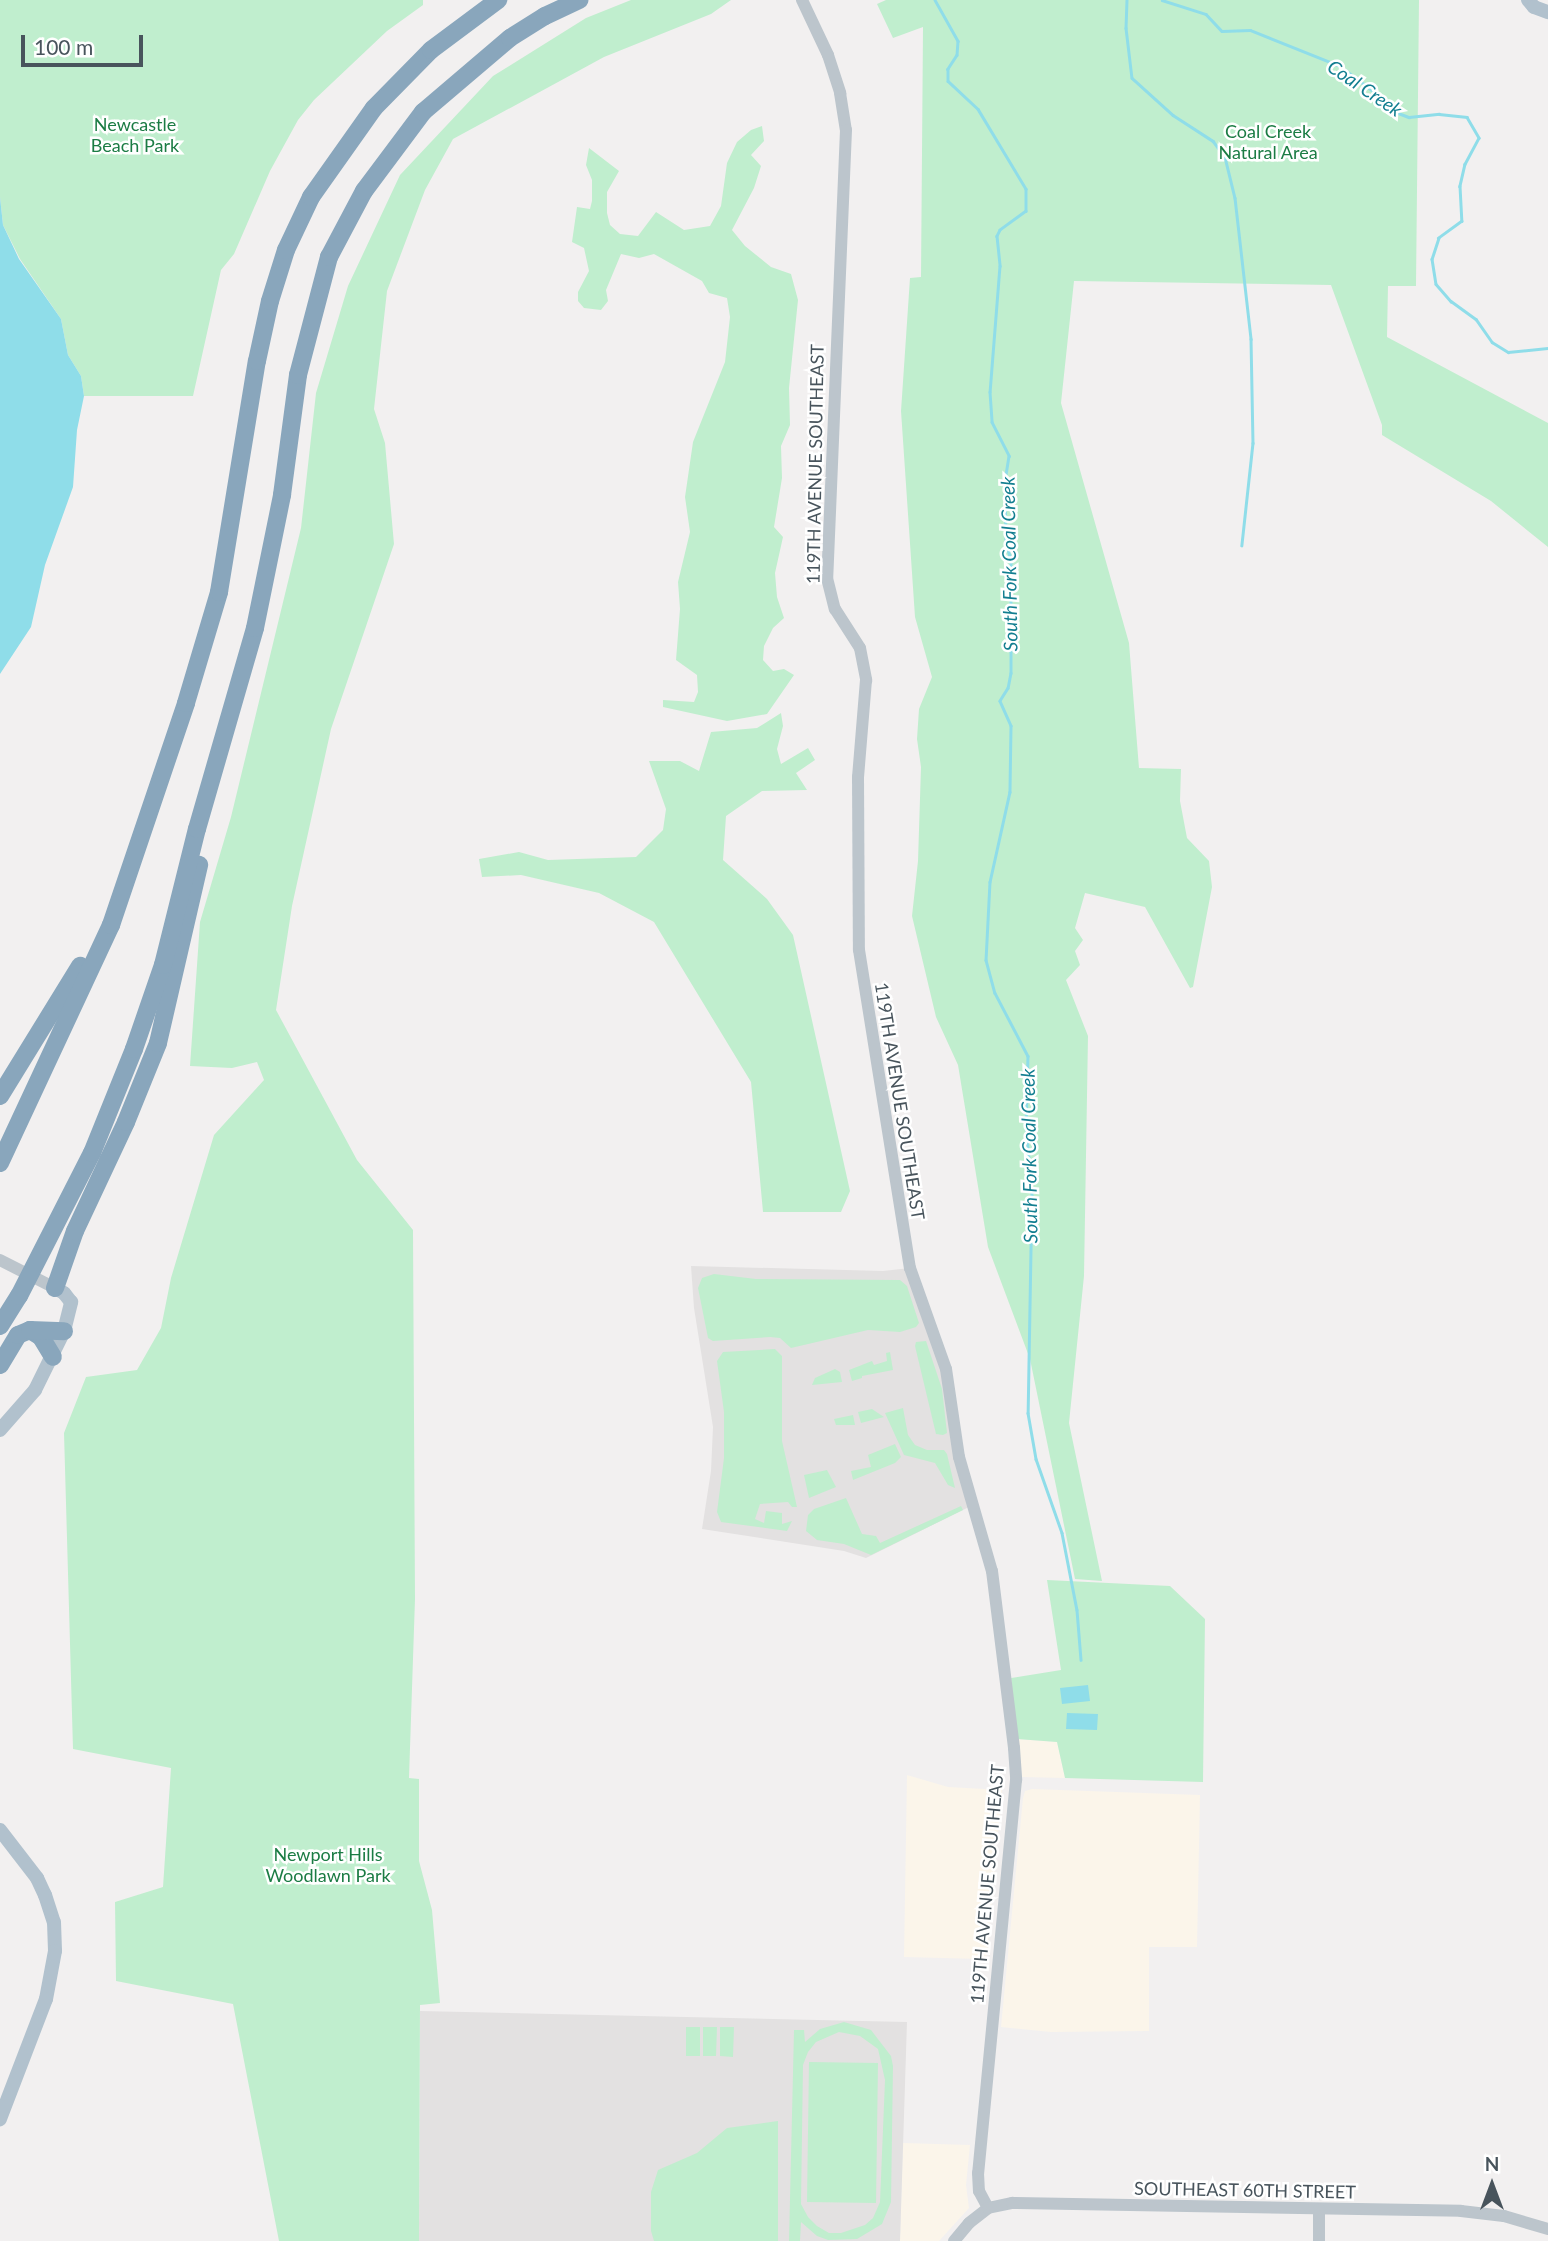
<!DOCTYPE html>
<style>
body{margin:0}
#map{position:relative;width:1548px;height:2241px;overflow:hidden;background:#f2f0f0;font-family:Lato,sans-serif}
div>[style]{position:absolute}
.commercial>*{inset:0;background:#fbf5ea}
.education>*{inset:0;background:#e3e1e1}
.green>*{inset:0;background:#c0eece}
.water>*{inset:0;background:#8fdde9}
.stream>*{height:2.5px;margin:-1.25px;padding:0 1.25px;transform-origin:1.25px;border-radius:1.25px;background:#8fdde9}
.minor>*{height:12px;margin:-6px;padding:0 6px;transform-origin:6px;border-radius:6px;background:#bcc5cc}
.major>*{height:14px;margin:-7px;padding:0 7px;transform-origin:7px;border-radius:7px;background:#b1c1cd}
.highway>*{height:18px;margin:-9px;padding:0 9px;transform-origin:9px;border-radius:9px;background:#89a6bc}
span{translate:-50% -50%;white-space:nowrap;text-align:center;line-height:1.15;-webkit-text-stroke:5px #fff;paint-order:stroke}
.park-label{font-size:18px;color:#1b7c44}
.street-label{font-size:18px;color:#48545c}
.water-label{font-size:19px;color:#127e90;font-style:italic}
.north{position:absolute;left:1457px;top:2150px;width:70px;height:70px;-webkit-text-stroke:5px #fff;paint-order:stroke;rotate:0deg;font-size:19px;font-weight:700;line-height:28px;text-align:center;color:#48545c}
.north::after{content:'';display:block;margin:auto;width:24px;height:32px;background:#48545c;clip-path:polygon(50% 0,100% 100%,50% 72%,0 100%)}
.scale{position:absolute;left:21px;top:35px;width:122px;height:32px;box-sizing:border-box;border:4px solid #48545c;border-top:0;padding-left:9px;font-size:21px;line-height:24px;white-space:nowrap;color:#48545c;-webkit-text-stroke:5px #fff;paint-order:stroke}
</style>
<div id="map">
<div class="commercial">
<i style="clip-path:polygon(1017px 1739px,1057px 1742px,1065px 1778px,1022px 1777px)"></i>
<i style="clip-path:polygon(907px 1775px,948px 1787px,1002px 1790px,987px 1955px,982px 1959px,904px 1957px)"></i>
<i style="clip-path:polygon(1032px 1789px,1200px 1795px,1197px 1947px,1149px 1947px,1149px 2031px,1051px 2032px,1001px 2027px,1023px 1798px,1025px 1791px)"></i>
<i style="clip-path:polygon(903px 2143px,970px 2145px,966px 2185px,969px 2208px,939px 2241px,900px 2241px)"></i>
</div>
<div class="education">
<i style="clip-path:polygon(691px 1266px,883px 1271px,910px 1268px,941px 1354px,973px 1505px,866px 1558px,844px 1551px,702px 1529px,711px 1471px,713px 1427px,694px 1308px)"></i>
<i style="clip-path:polygon(420px 2011px,907px 2022px,900px 2241px,419px 2241px)"></i>
</div>
<div class="green">
<i style="clip-path:polygon(0 0,423px 0,423px 5px,387px 31px,314px 100px,298px 120px,270px 171px,234px 254px,221px 270px,193px 396px,84px 396px,81px 376px,68px 355px,61px 319px,20px 259px,3px 225px,0 197px)"></i>
<i style="clip-path:polygon(631px 0,731px 0,711px 14px,604px 57px,453px 139px,425px 190px,387px 291px,374px 409px,385px 443px,394px 544px,331px 729px,292px 906px,276px 1010px,357px 1160px,413px 1230px,415px 1599px,409px 1778px,419px 1779px,419px 1861px,432px 1910px,440px 2003px,420px 2005px,419px 2241px,279px 2241px,233px 2004px,116px 1981px,115px 1902px,163px 1887px,171px 1768px,73px 1749px,64px 1433px,86px 1377px,137px 1370px,161px 1328px,171px 1278px,214px 1135px,264px 1080px,257px 1062px,232px 1068px,190px 1066px,200px 922px,231px 817px,301px 528px,316px 393px,348px 286px,400px 175px,493px 76px,586px 18px)"></i>
<i style="clip-path:polygon(886px 0,1419px 0,1416px 286px,1388px 286px,1387px 337px,1548px 423px,1548px 547px,1491px 501px,1382px 435px,1382px 425px,1331px 285px,1074px 281px,1061px 403px,1129px 643px,1139px 768px,1181px 769px,1180px 801px,1187px 838px,1209px 861px,1212px 887px,1193px 987px,1190px 988px,1145px 907px,1085px 893px,1075px 928px,1083px 940px,1075px 951px,1080px 965px,1066px 980px,1088px 1036px,1084px 1276px,1069px 1423px,1102px 1581px,1075px 1579px,1030px 1359px,988px 1247px,958px 1065px,936px 1017px,912px 916px,918px 861px,921px 767px,917px 739px,919px 709px,932px 677px,915px 617px,901px 411px,910px 278px,921px 277px,923px 27px,893px 38px,877px 4px)"></i>
<i style="clip-path:polygon(762px 126px,764px 141px,751px 155px,761px 166px,754px 188px,732px 230px,745px 246px,771px 267px,791px 274px,798px 300px,789px 388px,790px 425px,781px 446px,782px 478px,774px 527px,783px 537px,775px 573px,777px 597px,784px 618px,773px 628px,764px 646px,763px 660px,773px 671px,784px 669px,794px 675px,767px 714px,727px 721px,663px 707px,663px 700px,694px 702px,698px 692px,697px 675px,676px 660px,680px 609px,678px 582px,690px 532px,685px 497px,693px 442px,725px 362px,730px 317px,727px 298px,709px 293px,702px 281px,654px 254px,639px 258px,621px 254px,606px 290px,608px 301px,601px 310px,584px 308px,578px 301px,578px 292px,589px 271px,584px 248px,572px 242px,577px 207px,590px 209px,592px 201px,592px 180px,586px 165px,589px 148px,619px 171px,607px 192px,607px 213px,610px 225px,620px 234px,638px 236px,656px 212px,684px 230px,710px 226px,721px 206px,727px 163px,737px 142px,751px 130px)"></i>
<i style="clip-path:polygon(781px 713px,783px 726px,777px 749px,781px 764px,808px 748px,815px 760px,796px 773px,807px 790px,762px 791px,726px 816px,723px 860px,767px 899px,793px 935px,850px 1191px,841px 1212px,763px 1212px,751px 1082px,654px 922px,599px 893px,521px 875px,482px 877px,479px 859px,519px 852px,548px 860px,636px 857px,663px 830px,666px 809px,649px 761px,680px 761px,699px 771px,711px 732px,757px 728px)"></i>
<i style="clip-path:polygon(714px 1274px,756px 1279px,900px 1280px,907px 1286px,919px 1323px,916px 1327px,900px 1332px,868px 1330px,791px 1348px,780px 1338px,770px 1337px,713px 1341px,708px 1338px,698px 1288px,702px 1278px)"></i>
<i style="clip-path:polygon(926px 1341px,942px 1389px,947px 1433px,943px 1435px,936px 1434px,915px 1346px,916px 1342px)"></i>
<i style="clip-path:polygon(775px 1349px,782px 1356px,782px 1441px,797px 1507px,792px 1507px,788px 1502px,760px 1504px,755px 1519px,764px 1523px,766px 1511px,782px 1513px,782px 1524px,792px 1521px,787px 1531px,721px 1522px,717px 1512px,724px 1458px,724px 1412px,717px 1361px,723px 1352px)"></i>
<i style="clip-path:polygon(890px 1352px,893px 1370px,862px 1376px,862px 1378px,852px 1381px,849px 1370px,872px 1361px,874px 1365px,887px 1361px,886px 1353px)"></i>
<i style="clip-path:polygon(835px 1369px,840px 1372px,842px 1382px,812px 1385px,815px 1378px)"></i>
<i style="clip-path:polygon(903px 1408px,908px 1435px,915px 1445px,927px 1450px,944px 1450px,947px 1454px,955px 1488px,948px 1485px,935px 1463px,904px 1455px,885px 1413px)"></i>
<i style="clip-path:polygon(872px 1409px,884px 1417px,861px 1423px,858px 1412px)"></i>
<i style="clip-path:polygon(853px 1415px,855px 1425px,836px 1425px,834px 1419px)"></i>
<i style="clip-path:polygon(895px 1444px,901px 1457px,895px 1463px,853px 1480px,851px 1471px,871px 1467px,868px 1455px)"></i>
<i style="clip-path:polygon(827px 1470px,836px 1487px,809px 1498px,804px 1475px)"></i>
<i style="clip-path:polygon(846px 1498px,862px 1534px,876px 1536px,880px 1543px,961px 1506px,963px 1510px,871px 1555px,844px 1544px,817px 1540px,806px 1531px,808px 1515px,814px 1509px)"></i>
<i style="clip-path:polygon(1047px 1580px,1170px 1586px,1205px 1619px,1203px 1782px,1065px 1778px,1057px 1742px,1017px 1739px,1011px 1678px,1061px 1670px)"></i>
<i style="clip-path:polygon(evenodd,844px 2022px,871px 2030px,891px 2056px,893px 2066px,891px 2202px,882px 2224px,857px 2239px,828px 2240px,817px 2236px,801px 2222px,800px 2241px,789px 2241px,794px 2030px,804px 2030px,805px 2042px,820px 2029px,844px 2022px,839px 2032px,860px 2036px,878px 2049px,885px 2080px,880px 2202px,873px 2218px,865px 2225px,841px 2233px,829px 2233px,817px 2226px,808px 2217px,801px 2204px,803px 2065px,808px 2052px,816px 2042px,839px 2032px)"></i>
<i style="clip-path:polygon(686px 2027px,700px 2027px,700px 2056px,686px 2056px)"></i>
<i style="clip-path:polygon(703px 2027px,717px 2027px,716px 2056px,703px 2056px)"></i>
<i style="clip-path:polygon(720px 2027px,734px 2027px,733px 2057px,720px 2056px)"></i>
<i style="clip-path:polygon(809px 2062px,878px 2063px,876px 2203px,807px 2202px)"></i>
<i style="clip-path:polygon(778px 2121px,778px 2241px,654px 2241px,651px 2231px,651px 2192px,658px 2170px,697px 2153px,727px 2128px)"></i>
</div>
<div class="water">
<i style="clip-path:polygon(0 197px,3px 225px,19px 259px,61px 319px,68px 355px,81px 376px,84px 396px,77px 430px,73px 487px,45px 565px,31px 627px,0 674px)"></i>
<i style="clip-path:polygon(1088px 1685px,1090px 1701px,1062px 1704px,1060px 1688px)"></i>
<i style="clip-path:polygon(1067px 1713px,1098px 1714px,1097px 1730px,1066px 1729px)"></i>
</div>
<div class="stream">
<i style="left:935px;top:0;width:47px;rotate:60.7deg"></i>
<i style="left:958px;top:41px;width:14px;rotate:94deg"></i>
<i style="left:957px;top:55px;width:17px;rotate:123deg"></i>
<i style="left:948px;top:69px;width:12px;rotate:90deg"></i>
<i style="left:948px;top:81px;width:41px;rotate:43deg"></i>
<i style="left:978px;top:109px;width:93px;rotate:59deg"></i>
<i style="left:1026px;top:189px;width:22px;rotate:90deg"></i>
<i style="left:1026px;top:211px;width:32px;rotate:144deg"></i>
<i style="left:1000px;top:230px;width:7px;rotate:117deg"></i>
<i style="left:997px;top:236px;width:30px;rotate:84deg"></i>
<i style="left:1000px;top:266px;width:126px;rotate:94.5deg"></i>
<i style="left:990px;top:392px;width:30px;rotate:86deg"></i>
<i style="left:992px;top:422px;width:38px;rotate:63deg"></i>
<i style="left:1009px;top:456px;width:26px;rotate:99deg"></i>
<i style="left:1005px;top:482px;width:61px;rotate:89.1deg"></i>
<i style="left:1006px;top:543px;width:17px;rotate:73deg"></i>
<i style="left:1011px;top:559px;width:114px;rotate:90deg"></i>
<i style="left:1011px;top:673px;width:15px;rotate:101deg"></i>
<i style="left:1008px;top:688px;width:15px;rotate:122deg"></i>
<i style="left:1000px;top:701px;width:27px;rotate:66deg"></i>
<i style="left:1011px;top:726px;width:66px;rotate:90.9deg"></i>
<i style="left:1010px;top:792px;width:92px;rotate:102.5deg"></i>
<i style="left:990px;top:882px;width:78px;rotate:92.9deg"></i>
<i style="left:986px;top:960px;width:34px;rotate:75deg"></i>
<i style="left:995px;top:993px;width:71px;rotate:62.4deg"></i>
<i style="left:1028px;top:1056px;width:70px;rotate:91.6deg"></i>
<i style="left:1026px;top:1126px;width:66px;rotate:84.8deg"></i>
<i style="left:1032px;top:1192px;width:221px;rotate:91deg"></i>
<i style="left:1028px;top:1413px;width:47px;rotate:80.1deg"></i>
<i style="left:1036px;top:1459px;width:78px;rotate:70.6deg"></i>
<i style="left:1062px;top:1533px;width:78px;rotate:79deg"></i>
<i style="left:1077px;top:1610px;width:50px;rotate:85.4deg"></i>
<i style="left:1127px;top:0;width:28px;rotate:92deg"></i>
<i style="left:1126px;top:28px;width:50px;rotate:83.2deg"></i>
<i style="left:1132px;top:78px;width:55px;rotate:42.1deg"></i>
<i style="left:1173px;top:115px;width:48px;rotate:33deg"></i>
<i style="left:1213px;top:141px;width:20px;rotate:53deg"></i>
<i style="left:1225px;top:157px;width:42px;rotate:76.3deg"></i>
<i style="left:1235px;top:198px;width:142px;rotate:83.5deg"></i>
<i style="left:1251px;top:339px;width:104px;rotate:88.9deg"></i>
<i style="left:1253px;top:443px;width:103px;rotate:96.2deg"></i>
<i style="left:1162px;top:0;width:46px;rotate:17.7deg"></i>
<i style="left:1206px;top:14px;width:23px;rotate:47deg"></i>
<i style="left:1222px;top:31px;width:28px;rotate:-2deg"></i>
<i style="left:1250px;top:30px;width:97px;rotate:21.8deg"></i>
<i style="left:1340px;top:66px;width:39px;rotate:37deg"></i>
<i style="left:1371px;top:89px;width:31px;rotate:45deg"></i>
<i style="left:1393px;top:111px;width:17px;rotate:21deg"></i>
<i style="left:1409px;top:117px;width:30px;rotate:-6deg"></i>
<i style="left:1439px;top:114px;width:28px;rotate:6deg"></i>
<i style="left:1467px;top:117px;width:24px;rotate:60deg"></i>
<i style="left:1479px;top:138px;width:30px;rotate:118deg"></i>
<i style="left:1465px;top:164px;width:23px;rotate:103deg"></i>
<i style="left:1460px;top:186px;width:35px;rotate:87deg"></i>
<i style="left:1462px;top:221px;width:29px;rotate:144deg"></i>
<i style="left:1439px;top:238px;width:22px;rotate:108deg"></i>
<i style="left:1432px;top:259px;width:25px;rotate:81deg"></i>
<i style="left:1436px;top:284px;width:23px;rotate:49deg"></i>
<i style="left:1451px;top:301px;width:31px;rotate:36deg"></i>
<i style="left:1476px;top:319px;width:28px;rotate:55deg"></i>
<i style="left:1492px;top:342px;width:19px;rotate:32deg"></i>
<i style="left:1508px;top:352px;width:40px;rotate:-5.7deg"></i>
</div>
<div class="minor">
<i style="left:802px;top:0;width:61px;rotate:64.7deg"></i>
<i style="left:828px;top:55px;width:40px;rotate:72deg"></i>
<i style="left:840px;top:93px;width:37px;rotate:81deg"></i>
<i style="left:846px;top:130px;width:448px;rotate:92.4deg"></i>
<i style="left:827px;top:578px;width:32px;rotate:76deg"></i>
<i style="left:835px;top:609px;width:46px;rotate:57.3deg"></i>
<i style="left:860px;top:648px;width:33px;rotate:79deg"></i>
<i style="left:866px;top:680px;width:97px;rotate:94.7deg"></i>
<i style="left:858px;top:777px;width:173px;rotate:89.7deg"></i>
<i style="left:859px;top:950px;width:322px;rotate:80.9deg"></i>
<i style="left:910px;top:1268px;width:107px;rotate:70.4deg"></i>
<i style="left:946px;top:1369px;width:89px;rotate:81.6deg"></i>
<i style="left:959px;top:1457px;width:119px;rotate:73.9deg"></i>
<i style="left:992px;top:1571px;width:178px;rotate:82.9deg"></i>
<i style="left:1014px;top:1748px;width:32px;rotate:86deg"></i>
<i style="left:1016px;top:1780px;width:395px;rotate:95.5deg"></i>
<i style="left:978px;top:2173px;width:18px;rotate:87deg"></i>
<i style="left:979px;top:2191px;width:19px;rotate:62deg"></i>
<i style="left:0;top:1260px;width:62px;rotate:27deg"></i>
<i style="left:954px;top:2241px;width:23px;rotate:-50deg"></i>
<i style="left:969px;top:2223px;width:24px;rotate:-38deg"></i>
<i style="left:988px;top:2208px;width:25px;rotate:-12deg"></i>
<i style="left:1012px;top:2203px;width:449px;rotate:1deg"></i>
<i style="left:1461px;top:2211px;width:43px;rotate:6.6deg"></i>
<i style="left:1504px;top:2216px;width:46px;rotate:16.5deg"></i>
<i style="left:1319px;top:2241px;width:32px;rotate:-90deg"></i>
</div>
<div class="major">
<i style="left:1528px;top:0;width:9px;rotate:49deg"></i>
<i style="left:1534px;top:7px;width:15px;rotate:20deg"></i>
<i style="left:0;top:1430px;width:53px;rotate:-48.8deg"></i>
<i style="left:35px;top:1390px;width:66px;rotate:-63.8deg"></i>
<i style="left:64px;top:1331px;width:30px;rotate:-76deg"></i>
<i style="left:71px;top:1302px;width:11px;rotate:-128deg"></i>
<i style="left:64px;top:1293px;width:10px;rotate:-151deg"></i>
<i style="left:0;top:1830px;width:61px;rotate:52.4deg"></i>
<i style="left:37px;top:1878px;width:19px;rotate:65deg"></i>
<i style="left:45px;top:1895px;width:28px;rotate:72deg"></i>
<i style="left:54px;top:1922px;width:29px;rotate:88deg"></i>
<i style="left:55px;top:1951px;width:49px;rotate:100.6deg"></i>
<i style="left:46px;top:1999px;width:129px;rotate:111deg"></i>
</div>
<div class="highway">
<i style="left:0;top:1096px;width:153px;rotate:-58.4deg"></i>
<i style="left:0;top:1163px;width:263px;rotate:-65deg"></i>
<i style="left:111px;top:925px;width:234px;rotate:-71.3deg"></i>
<i style="left:186px;top:703px;width:116px;rotate:-73.4deg"></i>
<i style="left:219px;top:592px;width:234px;rotate:-80.7deg"></i>
<i style="left:257px;top:361px;width:61px;rotate:-77.8deg"></i>
<i style="left:270px;top:301px;width:53px;rotate:-72.6deg"></i>
<i style="left:286px;top:250px;width:59px;rotate:-64.7deg"></i>
<i style="left:311px;top:197px;width:109px;rotate:-54.7deg"></i>
<i style="left:374px;top:108px;width:81px;rotate:-45.5deg"></i>
<i style="left:431px;top:50px;width:84px;rotate:-36.7deg"></i>
<i style="left:55px;top:1288px;width:60px;rotate:-70.7deg"></i>
<i style="left:75px;top:1231px;width:120px;rotate:-64.9deg"></i>
<i style="left:126px;top:1122px;width:85px;rotate:-67.9deg"></i>
<i style="left:158px;top:1043px;width:183px;rotate:-77deg"></i>
<i style="left:0;top:1326px;width:36px;rotate:-58deg"></i>
<i style="left:19px;top:1296px;width:161px;rotate:-63deg"></i>
<i style="left:92px;top:1153px;width:112px;rotate:-68deg"></i>
<i style="left:134px;top:1049px;width:89px;rotate:-71deg"></i>
<i style="left:163px;top:965px;width:140px;rotate:-76deg"></i>
<i style="left:197px;top:829px;width:209px;rotate:-73.9deg"></i>
<i style="left:255px;top:628px;width:136px;rotate:-78.5deg"></i>
<i style="left:282px;top:495px;width:121px;rotate:-82.4deg"></i>
<i style="left:298px;top:375px;width:122px;rotate:-75.3deg"></i>
<i style="left:329px;top:257px;width:75px;rotate:-62.1deg"></i>
<i style="left:364px;top:191px;width:99px;rotate:-53.2deg"></i>
<i style="left:423px;top:112px;width:114px;rotate:-40.4deg"></i>
<i style="left:510px;top:38px;width:41px;rotate:-32.2deg"></i>
<i style="left:545px;top:16px;width:38px;rotate:-25deg"></i>
<i style="left:30px;top:1330px;width:13px;rotate:32deg"></i>
<i style="left:41px;top:1337px;width:23px;rotate:59deg"></i>
<i style="left:0;top:1365px;width:35px;rotate:-59deg"></i>
<i style="left:18px;top:1335px;width:13px;rotate:-23deg"></i>
<i style="left:30px;top:1330px;width:34px;rotate:2deg"></i>
</div>
<div class="park-label">
<span style="left:135px;top:135px">Newcastle<br>Beach Park</span>
<span style="left:1268px;top:142px">Coal Creek<br>Natural Area</span>
<span style="left:328px;top:1865px">Newport Hills<br>Woodlawn Park</span>
</div>
<div class="street-label">
<span style="left:815px;top:464px;rotate:-89deg">119TH AVENUE SOUTHEAST</span>
<span style="left:900px;top:1101px;rotate:81deg">119TH AVENUE SOUTHEAST</span>
<span style="left:987px;top:1884px;rotate:-85deg">119TH AVENUE SOUTHEAST</span>
<span style="left:1245px;top:2190px;rotate:1deg">SOUTHEAST 60TH STREET</span>
</div>
<div class="water-label">
<span style="left:1365px;top:88px;rotate:34deg">Coal Creek</span>
<span style="left:1009px;top:564px;rotate:-91deg">South Fork Coal Creek</span>
<span style="left:1029px;top:1156px;rotate:-91deg">South Fork Coal Creek</span>
</div>
<div class="north">N</div>
<div class="scale">100 m</div>
</div>
